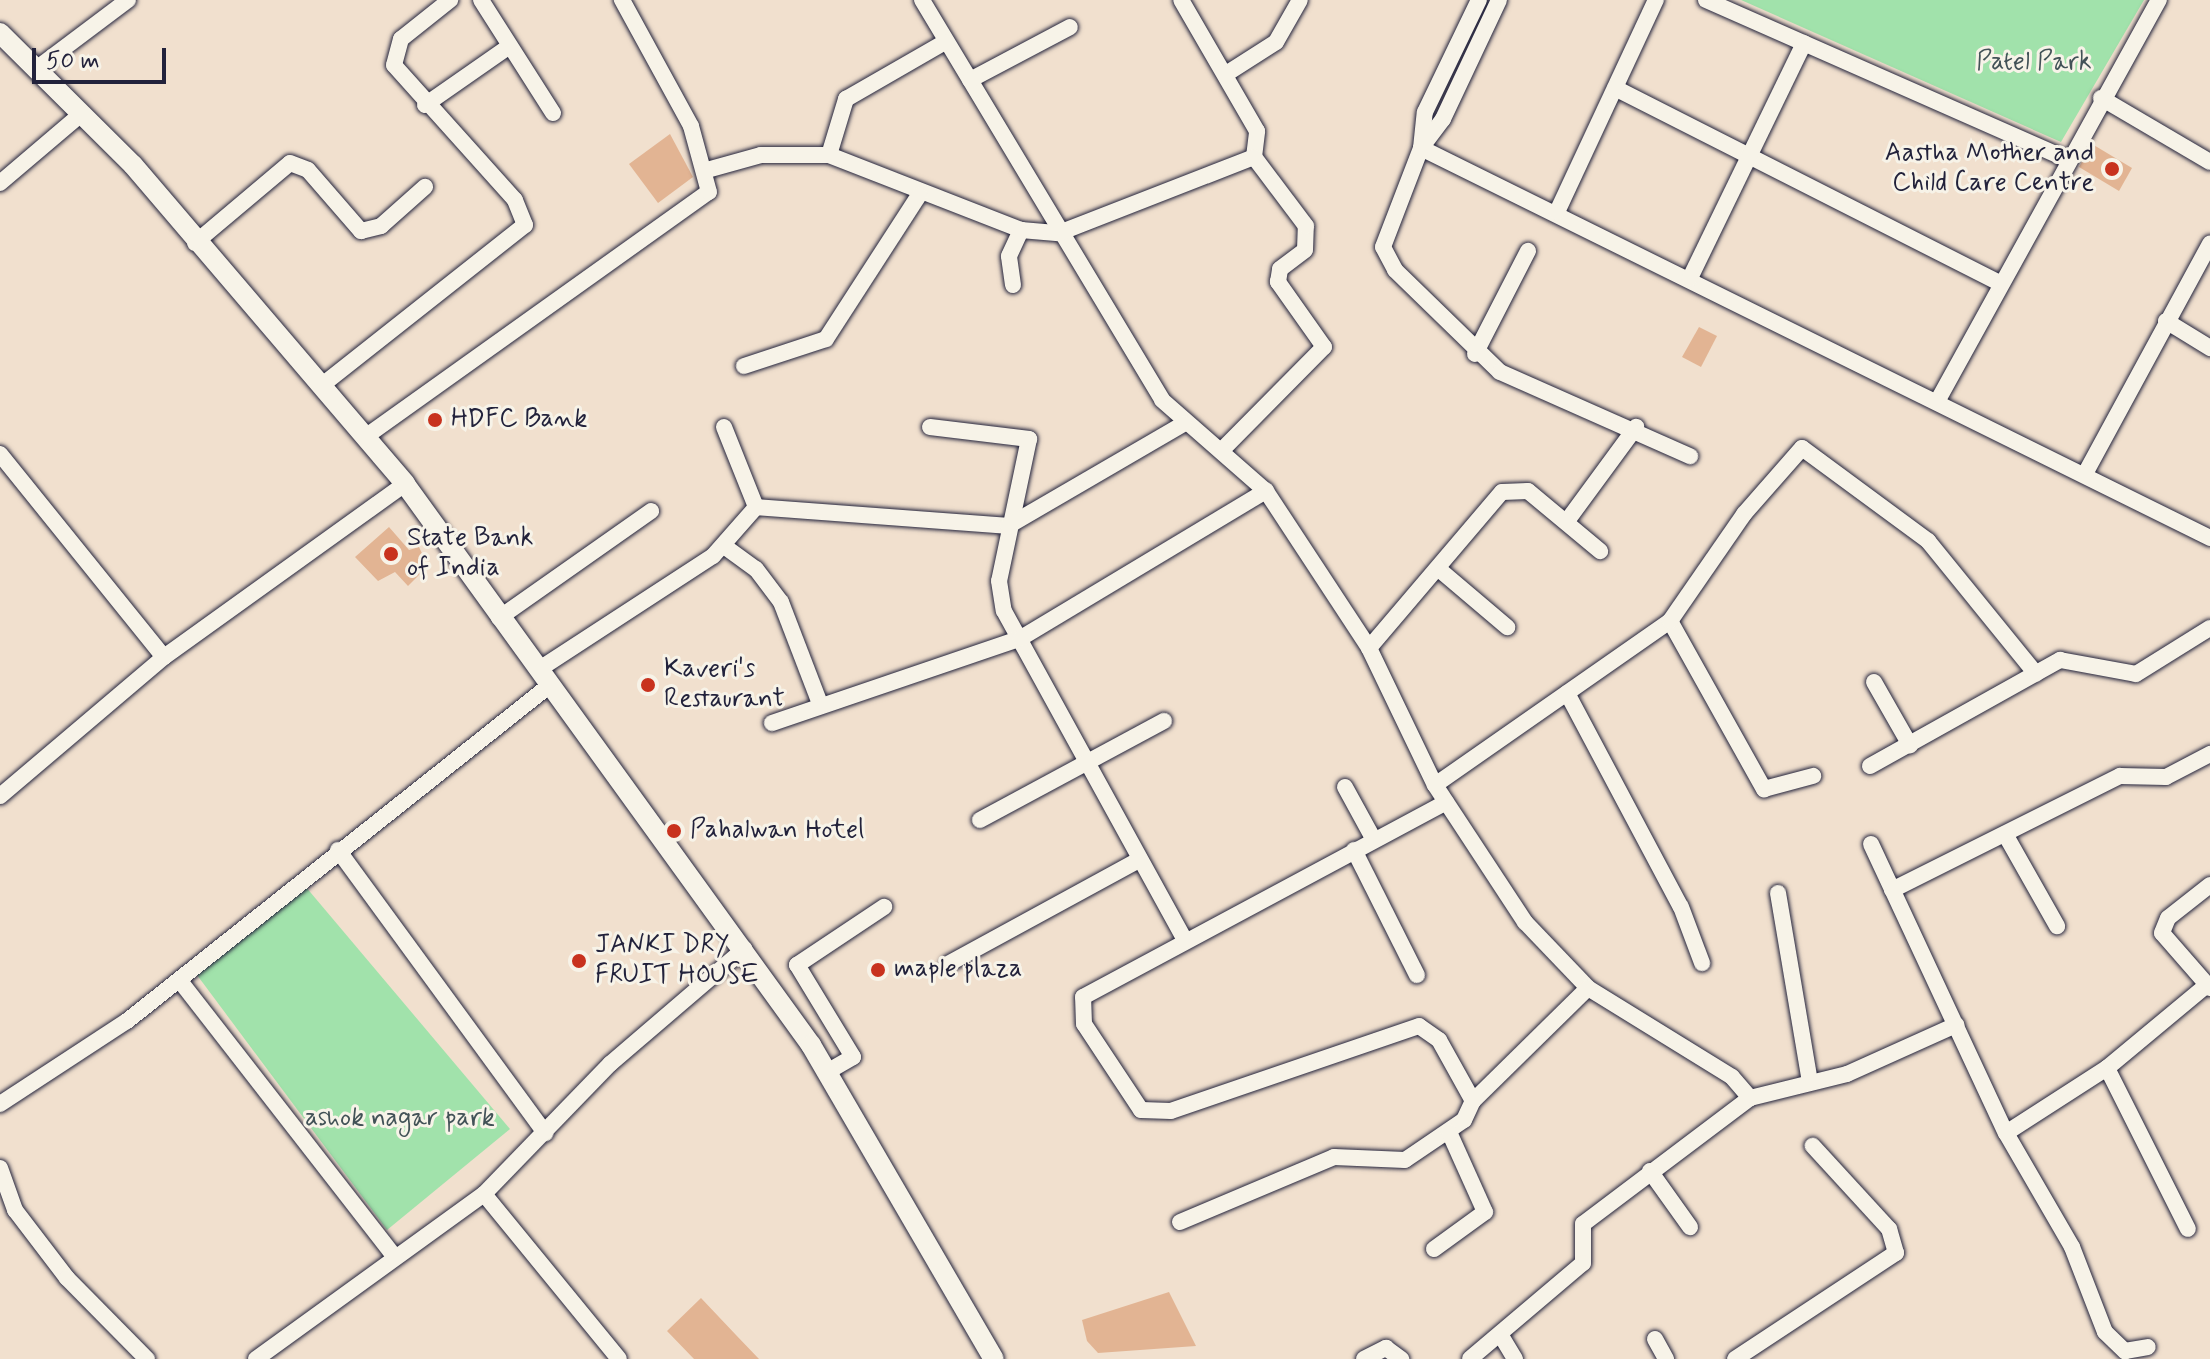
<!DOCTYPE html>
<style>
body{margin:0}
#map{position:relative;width:2210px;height:1359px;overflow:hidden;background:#f1e0ce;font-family:Mynerve,sans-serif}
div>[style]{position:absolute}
.green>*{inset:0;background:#a1e2ab}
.building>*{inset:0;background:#e2b493}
.roads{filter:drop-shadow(0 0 2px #22223b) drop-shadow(0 0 2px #22223b)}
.minor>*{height:16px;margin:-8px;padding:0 8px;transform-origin:8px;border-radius:8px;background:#f7f3e8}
.tertiary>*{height:20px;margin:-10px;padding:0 10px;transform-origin:10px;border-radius:10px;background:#f7f3e8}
.dots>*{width:22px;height:22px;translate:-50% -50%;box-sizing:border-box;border:4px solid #f7f3e8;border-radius:50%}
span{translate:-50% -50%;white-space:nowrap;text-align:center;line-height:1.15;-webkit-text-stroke:6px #f7f3e8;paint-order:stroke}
.park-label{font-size:26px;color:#425257}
.poi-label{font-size:26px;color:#22223b}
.right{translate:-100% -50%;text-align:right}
.left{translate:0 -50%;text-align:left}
.scale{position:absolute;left:32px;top:48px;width:134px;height:36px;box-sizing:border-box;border:4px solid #22223b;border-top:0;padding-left:10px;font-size:24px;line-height:28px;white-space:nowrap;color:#22223b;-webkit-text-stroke:6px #f7f3e8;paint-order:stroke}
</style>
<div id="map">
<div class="green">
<i style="clip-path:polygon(1741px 0,2144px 0,2061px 142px)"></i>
<i style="clip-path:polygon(300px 880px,510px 1129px,387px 1230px,194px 971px)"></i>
</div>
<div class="building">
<i style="clip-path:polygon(670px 134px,693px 177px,658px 203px,629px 164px)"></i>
<i style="clip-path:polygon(2092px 144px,2132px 168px,2119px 191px,2079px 167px)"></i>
<i style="clip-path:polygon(1699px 327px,1717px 336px,1701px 367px,1682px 357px)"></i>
<i style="clip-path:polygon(389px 527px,409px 550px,419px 547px,428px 566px,408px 586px,395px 572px,378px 581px,355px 557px)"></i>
<i style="clip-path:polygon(1169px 1292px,1196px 1346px,1098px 1353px,1087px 1341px,1082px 1320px)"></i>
<i style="clip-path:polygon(701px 1298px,736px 1335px,759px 1359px,694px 1359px,667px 1331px)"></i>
</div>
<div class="roads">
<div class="minor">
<i style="left:481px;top:0;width:134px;rotate:57.5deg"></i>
<i style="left:922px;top:0;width:466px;rotate:59deg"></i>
<i style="left:1162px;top:400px;width:138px;rotate:41.2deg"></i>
<i style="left:1266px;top:491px;width:188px;rotate:56.7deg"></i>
<i style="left:1369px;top:648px;width:152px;rotate:64.3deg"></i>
<i style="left:1435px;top:785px;width:164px;rotate:56.7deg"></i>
<i style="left:1525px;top:922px;width:91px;rotate:46.3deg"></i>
<i style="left:1588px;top:988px;width:169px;rotate:31.7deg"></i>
<i style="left:1732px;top:1077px;width:28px;rotate:49deg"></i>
<i style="left:1750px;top:1098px;width:209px;rotate:143deg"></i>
<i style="left:1583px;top:1224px;width:39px;rotate:90deg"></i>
<i style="left:1583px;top:1263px;width:148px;rotate:139.7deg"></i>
<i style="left:1499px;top:0;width:132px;rotate:115.2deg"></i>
<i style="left:1443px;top:119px;width:36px;rotate:127deg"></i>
<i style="left:1421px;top:148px;width:106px;rotate:111deg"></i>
<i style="left:1383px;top:247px;width:26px;rotate:62deg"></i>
<i style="left:1395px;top:270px;width:146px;rotate:44.2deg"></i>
<i style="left:1500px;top:372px;width:208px;rotate:23.9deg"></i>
<i style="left:1706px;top:0;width:392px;rotate:23.8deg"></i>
<i style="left:36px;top:69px;width:115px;rotate:-36.9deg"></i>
<i style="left:1226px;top:74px;width:59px;rotate:-32.6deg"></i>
<i style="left:1276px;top:42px;width:48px;rotate:-60.3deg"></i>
<i style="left:970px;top:80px;width:113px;rotate:-27.9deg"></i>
<i style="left:1615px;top:88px;width:432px;rotate:26.9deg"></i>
<i style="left:2101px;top:98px;width:126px;rotate:30.4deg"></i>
<i style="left:425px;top:105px;width:101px;rotate:-34.9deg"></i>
<i style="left:1421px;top:148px;width:880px;rotate:26.3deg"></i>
<i style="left:1421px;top:148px;width:36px;rotate:-84deg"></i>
<i style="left:1425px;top:112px;width:124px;rotate:-64.3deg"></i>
<i style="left:829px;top:155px;width:59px;rotate:-73.1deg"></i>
<i style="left:846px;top:99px;width:114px;rotate:-29.9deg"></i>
<i style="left:707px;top:170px;width:56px;rotate:-15.5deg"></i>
<i style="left:761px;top:155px;width:68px"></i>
<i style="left:829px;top:155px;width:206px;rotate:21.3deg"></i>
<i style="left:1021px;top:230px;width:38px;rotate:5deg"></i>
<i style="left:1059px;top:233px;width:209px;rotate:-21.3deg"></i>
<i style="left:1254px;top:157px;width:26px;rotate:-83deg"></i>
<i style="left:1257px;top:131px;width:151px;rotate:-120.1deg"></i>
<i style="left:0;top:183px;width:106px;rotate:-40.4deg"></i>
<i style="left:1557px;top:212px;width:234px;rotate:-65deg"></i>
<i style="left:195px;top:243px;width:124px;rotate:-40.1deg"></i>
<i style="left:290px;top:163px;width:19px;rotate:21deg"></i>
<i style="left:308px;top:170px;width:81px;rotate:49deg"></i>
<i style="left:361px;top:231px;width:21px;rotate:-14deg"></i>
<i style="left:381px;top:226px;width:59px;rotate:-41.6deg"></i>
<i style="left:1690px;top:278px;width:261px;rotate:-64.1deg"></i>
<i style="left:1013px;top:285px;width:29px;rotate:-98deg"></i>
<i style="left:1009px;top:256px;width:29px;rotate:-65deg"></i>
<i style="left:2166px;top:321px;width:52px;rotate:31.5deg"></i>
<i style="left:1475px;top:354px;width:116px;rotate:-62.8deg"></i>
<i style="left:744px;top:366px;width:86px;rotate:-18.2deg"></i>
<i style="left:826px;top:339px;width:171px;rotate:-57.1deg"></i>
<i style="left:321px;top:386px;width:260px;rotate:-38.3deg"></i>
<i style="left:525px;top:225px;width:27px;rotate:-112deg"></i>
<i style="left:515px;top:200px;width:181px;rotate:-131.9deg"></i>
<i style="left:394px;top:65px;width:27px;rotate:-75deg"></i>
<i style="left:401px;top:39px;width:63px;rotate:-38.5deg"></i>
<i style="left:1938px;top:400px;width:457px;rotate:-61.1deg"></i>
<i style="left:724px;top:427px;width:86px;rotate:68.2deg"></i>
<i style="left:930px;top:427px;width:100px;rotate:6.9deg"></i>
<i style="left:1029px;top:439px;width:145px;rotate:101.9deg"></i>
<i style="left:999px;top:581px;width:30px;rotate:81deg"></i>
<i style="left:1004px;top:611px;width:376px;rotate:61.2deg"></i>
<i style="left:365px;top:437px;width:422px;rotate:-35.5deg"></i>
<i style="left:709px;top:192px;width:68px;rotate:-105.3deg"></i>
<i style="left:691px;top:126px;width:144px;rotate:-118.7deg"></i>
<i style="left:1222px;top:450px;width:145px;rotate:-45.3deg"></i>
<i style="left:1324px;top:347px;width:80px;rotate:-125.3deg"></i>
<i style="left:1278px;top:282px;width:13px;rotate:-81deg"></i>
<i style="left:1280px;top:269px;width:31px;rotate:-37deg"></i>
<i style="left:1305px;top:250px;width:24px;rotate:-88deg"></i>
<i style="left:1306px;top:226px;width:86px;rotate:-127deg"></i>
<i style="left:0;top:454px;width:261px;rotate:51.1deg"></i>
<i style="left:164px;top:657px;width:215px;rotate:139.7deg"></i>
<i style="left:2086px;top:472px;width:260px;rotate:-61.5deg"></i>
<i style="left:1567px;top:521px;width:117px;rotate:-53.7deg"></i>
<i style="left:724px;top:546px;width:39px;rotate:36deg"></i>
<i style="left:756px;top:569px;width:41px;rotate:52.9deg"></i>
<i style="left:781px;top:602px;width:111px;rotate:69deg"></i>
<i style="left:1441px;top:571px;width:87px;rotate:40.3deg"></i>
<i style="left:499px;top:618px;width:186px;rotate:-35.1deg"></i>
<i style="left:1670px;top:621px;width:193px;rotate:60.8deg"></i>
<i style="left:1764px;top:789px;width:51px;rotate:-14.9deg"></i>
<i style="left:1369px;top:648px;width:205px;rotate:-49.6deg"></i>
<i style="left:1502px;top:492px;width:26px;rotate:-2deg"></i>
<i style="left:1528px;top:491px;width:94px;rotate:39.8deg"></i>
<i style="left:164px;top:657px;width:297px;rotate:-35.7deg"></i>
<i style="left:538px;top:670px;width:209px;rotate:-33.1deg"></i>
<i style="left:713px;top:556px;width:65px;rotate:-48.7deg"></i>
<i style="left:756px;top:507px;width:253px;rotate:4.3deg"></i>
<i style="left:1008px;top:526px;width:203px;rotate:-30.2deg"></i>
<i style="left:1874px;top:682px;width:73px;rotate:60.3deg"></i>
<i style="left:1567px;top:693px;width:242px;rotate:62deg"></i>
<i style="left:1681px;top:907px;width:60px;rotate:69.4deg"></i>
<i style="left:772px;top:723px;width:263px;rotate:-18.8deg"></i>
<i style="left:1021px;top:638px;width:286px;rotate:-31deg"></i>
<i style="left:1870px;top:766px;width:218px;rotate:-29.2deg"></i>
<i style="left:2060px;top:660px;width:77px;rotate:10.4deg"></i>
<i style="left:2136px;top:674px;width:87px;rotate:-31.9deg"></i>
<i style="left:1435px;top:785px;width:287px;rotate:-34.9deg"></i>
<i style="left:1670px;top:621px;width:130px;rotate:-55.3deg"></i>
<i style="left:1744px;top:514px;width:88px;rotate:-48.7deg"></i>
<i style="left:1802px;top:448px;width:157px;rotate:36.4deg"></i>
<i style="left:1928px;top:541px;width:171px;rotate:50.9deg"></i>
<i style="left:1345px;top:787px;width:60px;rotate:61.3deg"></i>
<i style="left:980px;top:820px;width:209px;rotate:-28.3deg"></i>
<i style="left:2005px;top:834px;width:106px;rotate:60.5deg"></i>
<i style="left:1871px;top:844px;width:319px;rotate:65deg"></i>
<i style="left:2006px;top:1133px;width:132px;rotate:59.9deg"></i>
<i style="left:2072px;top:1247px;width:91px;rotate:68.8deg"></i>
<i style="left:2105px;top:1332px;width:28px;rotate:44deg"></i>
<i style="left:2125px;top:1351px;width:23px;rotate:-10deg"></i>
<i style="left:338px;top:850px;width:351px;rotate:53.8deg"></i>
<i style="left:1354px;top:850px;width:140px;rotate:63.3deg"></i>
<i style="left:2210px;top:885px;width:53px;rotate:141.8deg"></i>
<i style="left:2168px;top:918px;width:16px;rotate:112deg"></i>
<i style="left:2162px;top:933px;width:73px;rotate:48.9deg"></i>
<i style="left:1892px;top:890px;width:255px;rotate:-26.6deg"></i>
<i style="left:2120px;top:776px;width:46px;rotate:1.2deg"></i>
<i style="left:2166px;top:777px;width:50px;rotate:-27.6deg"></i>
<i style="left:1778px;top:893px;width:192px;rotate:80.4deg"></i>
<i style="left:948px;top:964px;width:217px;rotate:-28.6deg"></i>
<i style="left:180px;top:981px;width:350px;rotate:52.1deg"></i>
<i style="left:2107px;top:1068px;width:180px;rotate:63.3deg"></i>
<i style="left:827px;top:1072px;width:30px;rotate:-30deg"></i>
<i style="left:853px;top:1057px;width:108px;rotate:-121.3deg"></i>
<i style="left:797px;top:965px;width:105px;rotate:-33.7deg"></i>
<i style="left:1750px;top:1098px;width:100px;rotate:-13.9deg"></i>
<i style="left:1847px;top:1074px;width:120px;rotate:-24.2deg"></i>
<i style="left:1473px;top:1101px;width:161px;rotate:-44.5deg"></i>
<i style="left:0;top:1104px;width:152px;rotate:-33.2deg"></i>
<i style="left:127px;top:1021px;width:540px;rotate:-38.46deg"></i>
<i style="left:2006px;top:1133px;width:120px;rotate:-32.8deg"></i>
<i style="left:2107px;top:1068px;width:130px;rotate:-39.7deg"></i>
<i style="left:0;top:1168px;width:45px;rotate:70.3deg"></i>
<i style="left:15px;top:1210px;width:86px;rotate:52.6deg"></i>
<i style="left:67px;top:1278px;width:114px;rotate:45.4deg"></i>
<i style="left:1650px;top:1171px;width:69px;rotate:54.5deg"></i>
<i style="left:484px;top:1194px;width:213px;rotate:50.7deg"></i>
<i style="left:1180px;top:1222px;width:167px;rotate:-22.9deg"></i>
<i style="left:1334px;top:1157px;width:71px;rotate:2.4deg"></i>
<i style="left:1405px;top:1160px;width:71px;rotate:-34.1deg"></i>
<i style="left:1464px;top:1120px;width:21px;rotate:-65deg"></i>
<i style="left:1473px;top:1101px;width:70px;rotate:-119.1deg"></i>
<i style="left:1439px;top:1040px;width:24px;rotate:-145deg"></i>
<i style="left:1419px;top:1026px;width:262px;rotate:161.1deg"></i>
<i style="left:1171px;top:1111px;width:30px;rotate:-178deg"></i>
<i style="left:1141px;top:1110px;width:103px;rotate:-123.5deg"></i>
<i style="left:1084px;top:1024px;width:27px;rotate:-92deg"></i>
<i style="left:1083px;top:997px;width:412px;rotate:-28.2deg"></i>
<i style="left:1434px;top:1249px;width:63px;rotate:-36deg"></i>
<i style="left:1485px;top:1212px;width:88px;rotate:-114.2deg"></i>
<i style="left:1500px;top:1334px;width:29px;rotate:59deg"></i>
<i style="left:1655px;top:1339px;width:23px;rotate:61deg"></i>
<i style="left:256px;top:1359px;width:281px;rotate:-35.9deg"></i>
<i style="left:484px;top:1194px;width:181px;rotate:-45.9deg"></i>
<i style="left:610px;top:1064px;width:177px;rotate:-40.6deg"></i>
<i style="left:1364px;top:1359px;width:25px;rotate:-27deg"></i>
<i style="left:1386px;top:1348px;width:19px;rotate:36deg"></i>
<i style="left:1735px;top:1359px;width:193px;rotate:-33.4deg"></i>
<i style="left:1896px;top:1253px;width:25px;rotate:-106deg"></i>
<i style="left:1889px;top:1229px;width:113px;rotate:-132.5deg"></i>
</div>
<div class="tertiary">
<i style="left:0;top:33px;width:187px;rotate:44.8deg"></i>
<i style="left:133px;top:165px;width:419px;rotate:49.5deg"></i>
<i style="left:405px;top:484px;width:693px;rotate:54.11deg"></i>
<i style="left:811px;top:1045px;width:363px;rotate:59.8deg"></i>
</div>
</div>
<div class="dots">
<i style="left:2112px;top:169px;background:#c8321e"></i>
<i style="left:435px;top:420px;background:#c8321e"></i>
<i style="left:391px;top:554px;background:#c8321e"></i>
<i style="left:648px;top:685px;background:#c8321e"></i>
<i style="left:674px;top:831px;background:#c8321e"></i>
<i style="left:579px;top:961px;background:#c8321e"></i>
<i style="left:878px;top:970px;background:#c8321e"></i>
</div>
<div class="park-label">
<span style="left:2034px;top:63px">Patel Park</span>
<span style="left:400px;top:1119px">ashok nagar park</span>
</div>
<div class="poi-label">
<span class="right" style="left:2094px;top:169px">Aastha Mother and<br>Child Care Centre</span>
<span class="left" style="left:451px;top:420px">HDFC Bank</span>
<span class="left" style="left:407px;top:554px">State Bank<br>of India</span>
<span class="left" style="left:664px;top:685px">Kaveri's<br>Restaurant</span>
<span class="left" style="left:690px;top:831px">Pahalwan Hotel</span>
<span class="left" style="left:595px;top:961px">JANKI DRY<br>FRUIT HOUSE</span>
<span class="left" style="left:894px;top:970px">maple plaza</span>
</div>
<div class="scale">50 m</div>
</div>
